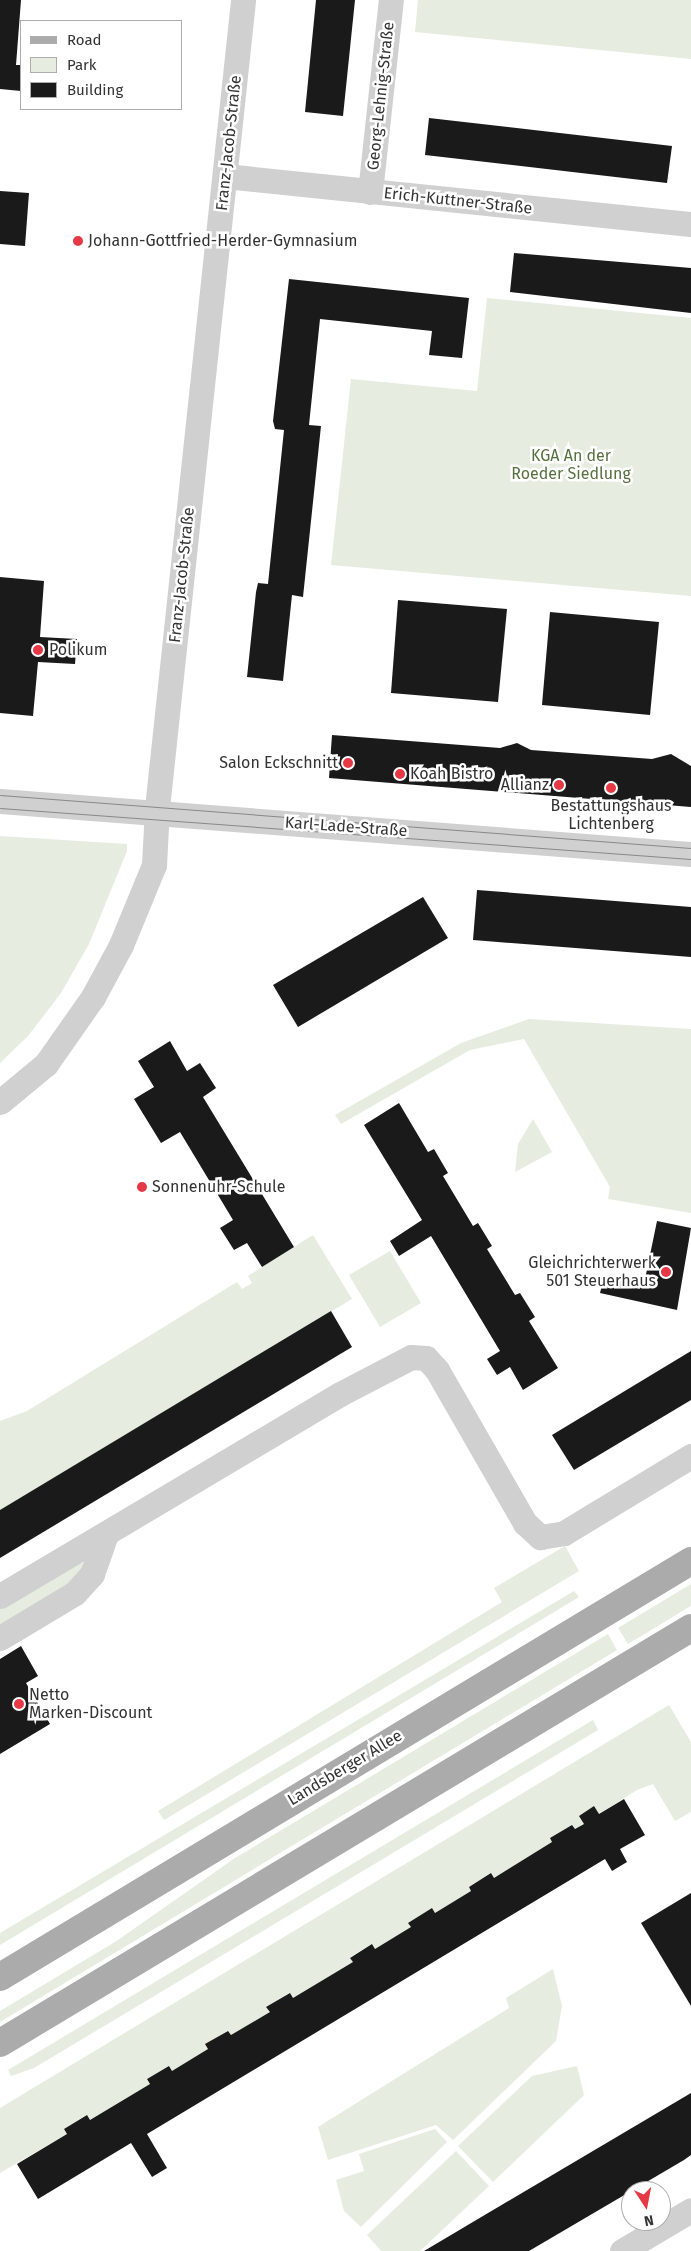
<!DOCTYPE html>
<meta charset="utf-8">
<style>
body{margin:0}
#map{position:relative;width:691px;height:2251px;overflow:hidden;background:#fff;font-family:"Fira Sans",sans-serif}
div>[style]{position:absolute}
.green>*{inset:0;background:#e6ecdf}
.building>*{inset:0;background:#1a1a1a}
.street>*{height:25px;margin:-12.5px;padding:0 12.5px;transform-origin:12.5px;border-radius:12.5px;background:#d0d0d0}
.primary>*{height:28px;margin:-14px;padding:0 14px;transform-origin:14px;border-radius:14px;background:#ababab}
.tram>*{height:1px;margin:-0.5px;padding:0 0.5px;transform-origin:0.5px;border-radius:0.5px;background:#888}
.dots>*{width:14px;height:14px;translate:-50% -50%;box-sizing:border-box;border:2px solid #fff;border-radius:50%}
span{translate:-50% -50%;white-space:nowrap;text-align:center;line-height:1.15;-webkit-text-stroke:5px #fff;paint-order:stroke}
.street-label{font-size:16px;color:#333}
.poi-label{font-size:16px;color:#333}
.left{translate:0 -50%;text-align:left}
.right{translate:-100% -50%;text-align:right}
.park-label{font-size:16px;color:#56703f}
.legend{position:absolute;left:20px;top:20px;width:162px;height:90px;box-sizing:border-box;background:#fff;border:1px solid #adadad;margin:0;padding:6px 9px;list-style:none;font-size:15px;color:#333}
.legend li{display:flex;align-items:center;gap:10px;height:25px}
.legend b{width:25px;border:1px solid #adadad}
.north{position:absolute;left:621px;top:2181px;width:50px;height:50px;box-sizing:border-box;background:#fff;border:1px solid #adadad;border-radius:50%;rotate:169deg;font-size:14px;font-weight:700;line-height:20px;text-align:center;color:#333}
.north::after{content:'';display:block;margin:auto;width:18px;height:22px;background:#e63946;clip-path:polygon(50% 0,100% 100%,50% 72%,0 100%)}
</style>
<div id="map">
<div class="green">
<i style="clip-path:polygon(418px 0,691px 0,691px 59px,415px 32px)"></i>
<i style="clip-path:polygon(487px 298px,691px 318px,691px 596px,331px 565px,351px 379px,477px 391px)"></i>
<i style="clip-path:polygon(0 836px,127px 844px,127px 851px,89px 944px,61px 993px,28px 1036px,0 1063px)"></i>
<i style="clip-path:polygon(529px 1019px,691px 1029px,691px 1213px,608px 1199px,610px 1187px,524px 1039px,470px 1050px,341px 1124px,335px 1115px,461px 1043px)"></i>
<i style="clip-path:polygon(533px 1119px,552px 1152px,515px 1172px,518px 1144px)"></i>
<i style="clip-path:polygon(313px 1235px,352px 1299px,0 1510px,0 1421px,27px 1411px,237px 1282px,242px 1289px,252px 1283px,248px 1276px)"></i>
<i style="clip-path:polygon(390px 1251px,421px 1303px,380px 1327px,349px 1275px)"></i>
<i style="clip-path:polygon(565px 1546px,579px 1571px,164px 1820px,158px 1811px,502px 1602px,494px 1588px)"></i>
<i style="clip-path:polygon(81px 1557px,84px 1571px,72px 1586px,0 1630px,0 1605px)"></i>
<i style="clip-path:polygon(691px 1584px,691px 1606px,628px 1644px,618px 1628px)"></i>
<i style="clip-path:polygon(574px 1591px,579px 1597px,0 1945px,0 1933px)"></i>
<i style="clip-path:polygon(608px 1634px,617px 1650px,0 2022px,0 2011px,115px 1942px,235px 1858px)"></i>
<i style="clip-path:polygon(669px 1705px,691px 1742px,691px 1812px,675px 1821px,653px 1784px,637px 1790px,575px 1829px,572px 1825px,552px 1842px,494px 1878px,491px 1873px,469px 1887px,471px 1891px,435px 1913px,432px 1908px,409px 1923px,411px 1927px,375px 1949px,372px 1944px,350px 1957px,353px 1962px,293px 1998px,289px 1993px,267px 2007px,270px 2012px,231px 2035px,227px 2031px,206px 2044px,208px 2049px,201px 2054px,172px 2071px,169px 2066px,147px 2079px,150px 2084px,90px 2120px,86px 2115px,64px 2129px,67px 2134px,0 2173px,0 2108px)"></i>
<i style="clip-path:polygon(593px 1720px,598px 1730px,34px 2068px,11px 2076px,8px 2070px)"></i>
<i style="clip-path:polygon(553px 1969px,562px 2006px,556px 2041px,453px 2140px,436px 2125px,328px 2160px,318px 2127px,509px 2008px,506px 1998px)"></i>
<i style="clip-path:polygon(577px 2066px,584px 2095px,493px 2182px,458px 2146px,532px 2076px)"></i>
<i style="clip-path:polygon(435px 2129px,447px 2142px,361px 2227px,344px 2211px,336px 2180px,364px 2171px,359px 2154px)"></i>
<i style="clip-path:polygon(456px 2151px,489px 2186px,420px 2251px,381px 2251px,367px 2235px)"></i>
</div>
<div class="building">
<i style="clip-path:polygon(0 0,21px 0,16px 65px,21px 65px,21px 91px,0 89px)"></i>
<i style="clip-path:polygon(316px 0,355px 0,343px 116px,305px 112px)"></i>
<i style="clip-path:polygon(429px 118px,672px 146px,667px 183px,425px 155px)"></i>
<i style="clip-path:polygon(0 191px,29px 193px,25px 246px,0 244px)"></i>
<i style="clip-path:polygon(514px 253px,691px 268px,691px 313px,510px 292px)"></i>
<i style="clip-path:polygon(289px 279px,469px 298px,462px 358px,429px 355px,432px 331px,320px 319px,309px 425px,321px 426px,303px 597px,292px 595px,283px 681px,247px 677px,256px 592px,258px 583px,268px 584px,284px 430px,275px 429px,273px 421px)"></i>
<i style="clip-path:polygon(0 577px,44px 581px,40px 637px,77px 639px,75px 664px,38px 662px,33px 716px,0 713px)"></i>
<i style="clip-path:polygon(398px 600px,507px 609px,498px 702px,391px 693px)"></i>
<i style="clip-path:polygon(550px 612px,659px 622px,650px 715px,542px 705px)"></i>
<i style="clip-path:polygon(332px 735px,500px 748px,517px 743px,531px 750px,652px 759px,671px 754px,691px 766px,691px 807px,329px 778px)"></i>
<i style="clip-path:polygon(477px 890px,691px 907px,691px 957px,473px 940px)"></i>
<i style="clip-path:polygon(423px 897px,448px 938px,298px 1027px,273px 985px)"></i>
<i style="clip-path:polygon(170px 1041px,187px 1071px,200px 1063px,216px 1088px,203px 1097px,294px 1247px,262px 1267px,247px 1243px,234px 1250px,220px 1228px,233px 1220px,180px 1132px,161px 1143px,134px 1099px,154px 1087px,138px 1061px)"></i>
<i style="clip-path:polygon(399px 1103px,428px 1152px,434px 1149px,448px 1173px,443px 1176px,473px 1226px,478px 1223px,492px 1246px,487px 1249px,515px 1295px,520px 1293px,535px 1317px,529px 1321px,558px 1368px,523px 1390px,510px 1367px,497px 1375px,487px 1359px,500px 1351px,431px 1236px,399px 1256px,390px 1241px,422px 1220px,364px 1125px)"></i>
<i style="clip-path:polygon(657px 1221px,691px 1228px,677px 1310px,600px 1293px,604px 1277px,644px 1284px)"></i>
<i style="clip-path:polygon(331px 1311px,352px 1347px,0 1558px,0 1510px)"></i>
<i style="clip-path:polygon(691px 1351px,691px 1400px,574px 1470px,552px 1435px)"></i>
<i style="clip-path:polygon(21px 1646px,38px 1676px,26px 1683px,50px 1724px,0 1754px,0 1659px)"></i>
<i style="clip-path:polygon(624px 1799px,645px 1835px,620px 1849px,627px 1862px,612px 1871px,605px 1859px,147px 2134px,167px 2168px,152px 2177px,131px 2143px,38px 2199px,17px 2164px,67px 2134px,64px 2129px,87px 2115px,90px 2120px,150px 2084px,147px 2079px,169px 2066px,172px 2071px,208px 2049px,205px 2044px,228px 2031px,231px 2035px,270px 2012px,266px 2007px,290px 1993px,293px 1998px,353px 1962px,350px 1958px,372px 1944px,375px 1949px,411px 1927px,408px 1923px,432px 1908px,435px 1913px,471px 1891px,469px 1887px,491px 1873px,494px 1878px,552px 1842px,550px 1838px,572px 1825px,575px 1829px,584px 1824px,579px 1816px,594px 1806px,599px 1814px)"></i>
<i style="clip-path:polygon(691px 1893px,691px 2006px,641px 1923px)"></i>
<i style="clip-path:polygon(691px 2093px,691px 2155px,684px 2160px,529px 2251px,424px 2251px)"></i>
</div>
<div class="street">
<i style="left:225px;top:176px;width:468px;rotate:5.9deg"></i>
<i style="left:370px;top:192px;width:193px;rotate:-83.8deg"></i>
<i style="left:0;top:801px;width:693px;rotate:4.39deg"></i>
<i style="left:0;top:1102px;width:60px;rotate:-39.6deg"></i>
<i style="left:46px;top:1064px;width:82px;rotate:-55deg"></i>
<i style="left:93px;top:997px;width:59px;rotate:-61.7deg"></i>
<i style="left:121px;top:945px;width:87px;rotate:-67.6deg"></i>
<i style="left:154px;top:865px;width:57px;rotate:-87deg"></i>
<i style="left:157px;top:808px;width:813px;rotate:-83.92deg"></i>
<i style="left:0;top:1596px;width:395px;rotate:-30.7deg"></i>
<i style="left:340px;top:1394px;width:80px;rotate:-27.5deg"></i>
<i style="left:411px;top:1357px;width:15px;rotate:4deg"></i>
<i style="left:426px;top:1358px;width:16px;rotate:47deg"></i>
<i style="left:437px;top:1370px;width:177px;rotate:60.1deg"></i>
<i style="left:525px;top:1523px;width:21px;rotate:43deg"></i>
<i style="left:540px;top:1537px;width:24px;rotate:-9deg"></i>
<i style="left:564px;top:1533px;width:149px;rotate:-31.2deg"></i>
<i style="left:0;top:1638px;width:87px;rotate:-31deg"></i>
<i style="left:75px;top:1593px;width:25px;rotate:-48deg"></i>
<i style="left:92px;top:1574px;width:42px;rotate:-70.7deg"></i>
<i style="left:622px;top:2251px;width:80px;rotate:-30.7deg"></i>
</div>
<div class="primary">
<i style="left:0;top:1977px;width:807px;rotate:-31.05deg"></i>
<i style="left:0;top:2043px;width:806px;rotate:-30.99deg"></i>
</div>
<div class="tram">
<i style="left:0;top:795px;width:693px;rotate:4.39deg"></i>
<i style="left:0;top:808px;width:693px;rotate:4.22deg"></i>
</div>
<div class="dots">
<i style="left:78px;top:241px;background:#e63946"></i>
<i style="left:38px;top:650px;background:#e63946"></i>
<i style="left:348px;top:763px;background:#e63946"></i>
<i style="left:400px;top:774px;background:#e63946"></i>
<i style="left:559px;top:785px;background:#e63946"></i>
<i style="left:611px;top:788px;background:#e63946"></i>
<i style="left:142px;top:1187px;background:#e63946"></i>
<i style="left:666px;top:1272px;background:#e63946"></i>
<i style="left:19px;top:1704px;background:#e63946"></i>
</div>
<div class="street-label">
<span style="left:381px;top:96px;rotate:-84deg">Georg-Lehnig-Straße</span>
<span style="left:229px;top:143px;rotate:-84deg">Franz-Jacob-Straße</span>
<span style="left:458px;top:201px;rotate:6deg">Erich-Kuttner-Straße</span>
<span style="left:182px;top:575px;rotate:-84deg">Franz-Jacob-Straße</span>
<span style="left:346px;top:827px;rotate:4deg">Karl-Lade-Straße</span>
<span style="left:345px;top:1768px;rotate:-31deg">Landsberger Allee</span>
</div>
<div class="poi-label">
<span class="left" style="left:88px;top:241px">Johann-Gottfried-Herder-Gymnasium</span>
<span class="left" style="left:49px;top:650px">Polikum</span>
<span class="right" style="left:338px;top:763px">Salon Eckschnitt</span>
<span class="left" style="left:410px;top:774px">Koah Bistro</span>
<span class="right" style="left:549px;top:785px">Allianz</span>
<span style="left:611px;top:815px">Bestattungshaus<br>Lichtenberg</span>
<span class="left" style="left:152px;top:1187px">Sonnenuhr-Schule</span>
<span class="right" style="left:656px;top:1272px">Gleichrichterwerk<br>501 Steuerhaus</span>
<span class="left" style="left:29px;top:1704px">Netto<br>Marken-Discount</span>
</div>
<div class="park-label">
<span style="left:571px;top:465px">KGA An der<br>Roeder Siedlung</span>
</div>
<ul class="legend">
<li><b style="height:6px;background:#ababab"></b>Road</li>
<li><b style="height:14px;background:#e6ecdf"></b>Park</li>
<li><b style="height:14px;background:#1a1a1a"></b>Building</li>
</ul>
<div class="north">N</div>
</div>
